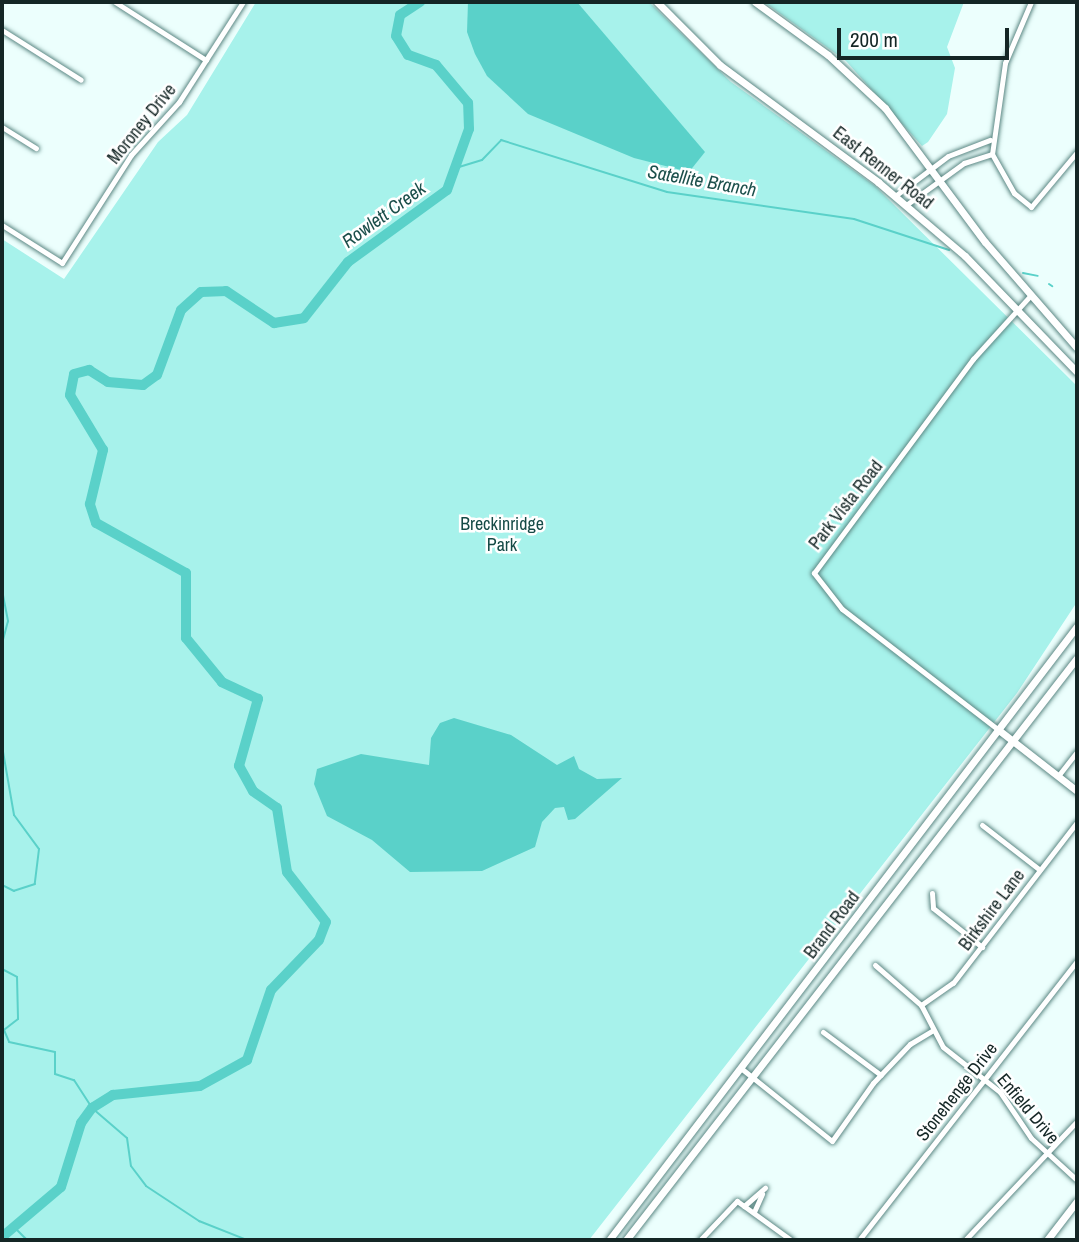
<!DOCTYPE html>
<style>
body{margin:0}
#map{position:relative;width:1079px;height:1242px;overflow:hidden;background:#ecfffd;font-family:"Archivo Narrow",sans-serif}
div>[style]{position:absolute}
.green>*{inset:0;background:#a7f2eb}
.water>*{inset:0;background:#5ad1c9}
.stream>*{height:2px;margin:-1px;padding:0 1px;transform-origin:1px;border-radius:1px;background:#5ad1c9}
.river>*{height:10px;margin:-5px;padding:0 5px;transform-origin:5px;border-radius:5px;background:#5ad1c9}
.roads{filter:drop-shadow(0 0 2px #5c8884) drop-shadow(0 0 2px #5c8884)}
.street>*{height:5px;margin:-2.5px;padding:0 2.5px;transform-origin:2.5px;border-radius:2.5px;background:#fff}
.secondary>*{height:7px;margin:-3.5px;padding:0 3.5px;transform-origin:3.5px;border-radius:3.5px;background:#fff}
span{translate:-50% -50%;white-space:nowrap;text-align:center;line-height:1.15;-webkit-text-stroke:5px #fff;paint-order:stroke}
.street-label{font-size:18px;color:#142625}
.park-label{font-size:18px;color:#154a46}
.water-label{font-size:19px;color:#1b4f4b;font-style:italic}
.frame{position:absolute;inset:0;border:4px solid #142625;pointer-events:none}
.scale{position:absolute;left:837px;top:28px;width:172px;height:32px;box-sizing:border-box;border:4px solid #142625;border-top:0;padding-left:9px;font-size:21px;line-height:24px;white-space:nowrap;color:#142625;-webkit-text-stroke:5px #fff;paint-order:stroke}
</style>
<div id="map">
<div class="green">
<i style="clip-path:polygon(256px 2px,649px 2px,731px 82px,875px 186px,1077px 386px,1077px 602px,1017px 693px,589px 1240px,2px 1240px,2px 239px,64px 279px,158px 142px,187px 115px)"></i>
<i style="clip-path:polygon(764px 2px,964px 2px,947px 47px,955px 68px,947px 114px,928px 142px,922px 146px,846px 61px)"></i>
</div>
<div class="water">
<i style="clip-path:polygon(468px 2px,577px 2px,705px 152px,689px 172px,634px 158px,528px 114px,487px 76px,475px 54px,467px 32px)"></i>
<i style="clip-path:polygon(454px 718px,511px 735px,557px 765px,574px 756px,579px 769px,597px 779px,622px 778px,575px 819px,568px 820px,564px 807px,555px 808px,542px 822px,535px 847px,482px 871px,410px 872px,372px 840px,327px 816px,314px 784px,317px 769px,361px 754px,429px 765px,431px 738px,440px 723px)"></i>
</div>
<div class="stream">
<i style="left:459px;top:167px;width:24px;rotate:-17deg"></i>
<i style="left:482px;top:160px;width:28px;rotate:-46deg"></i>
<i style="left:501px;top:140px;width:174px;rotate:17.4deg"></i>
<i style="left:667px;top:192px;width:189px;rotate:8.2deg"></i>
<i style="left:854px;top:219px;width:100px;rotate:18.1deg"></i>
<i style="left:1023px;top:273px;width:15px;rotate:11deg"></i>
<i style="left:1049px;top:284px;width:4px;rotate:34deg"></i>
<i style="left:2px;top:590px;width:32px;rotate:79deg"></i>
<i style="left:8px;top:621px;width:24px;rotate:105deg"></i>
<i style="left:2px;top:746px;width:70px;rotate:80.1deg"></i>
<i style="left:14px;top:815px;width:42px;rotate:53.7deg"></i>
<i style="left:39px;top:849px;width:35px;rotate:97deg"></i>
<i style="left:35px;top:884px;width:22px;rotate:162deg"></i>
<i style="left:14px;top:891px;width:13px;rotate:-153deg"></i>
<i style="left:2px;top:969px;width:17px;rotate:28deg"></i>
<i style="left:17px;top:977px;width:42px;rotate:88.6deg"></i>
<i style="left:18px;top:1019px;width:18px;rotate:142deg"></i>
<i style="left:4px;top:1030px;width:13px;rotate:67deg"></i>
<i style="left:9px;top:1042px;width:47px;rotate:12.3deg"></i>
<i style="left:55px;top:1052px;width:22px;rotate:90deg"></i>
<i style="left:55px;top:1074px;width:20px;rotate:18deg"></i>
<i style="left:74px;top:1080px;width:33px;rotate:57deg"></i>
<i style="left:92px;top:1108px;width:46px;rotate:40.6deg"></i>
<i style="left:127px;top:1138px;width:28px;rotate:82deg"></i>
<i style="left:131px;top:1166px;width:25px;rotate:53deg"></i>
<i style="left:146px;top:1186px;width:64px;rotate:33.4deg"></i>
<i style="left:199px;top:1221px;width:52px;rotate:21.6deg"></i>
<i style="left:15px;top:1228px;width:17px;rotate:45deg"></i>
</div>
<div class="river">
<i style="left:2px;top:1237px;width:77px;rotate:-40.3deg"></i>
<i style="left:61px;top:1187px;width:67px;rotate:-72.6deg"></i>
<i style="left:81px;top:1123px;width:19px;rotate:-54deg"></i>
<i style="left:92px;top:1108px;width:25px;rotate:-32deg"></i>
<i style="left:113px;top:1095px;width:87px;rotate:-5.9deg"></i>
<i style="left:200px;top:1086px;width:54px;rotate:-29deg"></i>
<i style="left:247px;top:1060px;width:74px;rotate:-71.1deg"></i>
<i style="left:271px;top:990px;width:69px;rotate:-46.2deg"></i>
<i style="left:319px;top:940px;width:19px;rotate:-69deg"></i>
<i style="left:326px;top:922px;width:63px;rotate:-128deg"></i>
<i style="left:287px;top:872px;width:65px;rotate:-98.9deg"></i>
<i style="left:277px;top:808px;width:29px;rotate:-145deg"></i>
<i style="left:253px;top:791px;width:29px;rotate:-119deg"></i>
<i style="left:239px;top:766px;width:70px;rotate:-74.2deg"></i>
<i style="left:258px;top:699px;width:40px;rotate:-155deg"></i>
<i style="left:222px;top:682px;width:57px;rotate:-129.3deg"></i>
<i style="left:186px;top:638px;width:65px;rotate:-90deg"></i>
<i style="left:186px;top:573px;width:103px;rotate:-150.9deg"></i>
<i style="left:96px;top:523px;width:20px;rotate:-108deg"></i>
<i style="left:90px;top:504px;width:56px;rotate:-76.5deg"></i>
<i style="left:103px;top:450px;width:64px;rotate:-121deg"></i>
<i style="left:70px;top:395px;width:21px;rotate:-79deg"></i>
<i style="left:74px;top:374px;width:16px;rotate:-15deg"></i>
<i style="left:89px;top:370px;width:22px;rotate:32deg"></i>
<i style="left:108px;top:382px;width:35px;rotate:5deg"></i>
<i style="left:143px;top:385px;width:17px;rotate:-36deg"></i>
<i style="left:157px;top:375px;width:69px;rotate:-69.7deg"></i>
<i style="left:181px;top:310px;width:27px;rotate:-42deg"></i>
<i style="left:201px;top:292px;width:25px;rotate:-2deg"></i>
<i style="left:226px;top:291px;width:58px;rotate:33.7deg"></i>
<i style="left:274px;top:323px;width:30px;rotate:-9deg"></i>
<i style="left:304px;top:318px;width:71px;rotate:-51.8deg"></i>
<i style="left:348px;top:262px;width:122px;rotate:-36deg"></i>
<i style="left:447px;top:190px;width:65px;rotate:-70.2deg"></i>
<i style="left:469px;top:129px;width:26px;rotate:-92deg"></i>
<i style="left:468px;top:103px;width:50px;rotate:-130.1deg"></i>
<i style="left:436px;top:65px;width:30px;rotate:-160deg"></i>
<i style="left:408px;top:55px;width:22px;rotate:-122deg"></i>
<i style="left:396px;top:36px;width:21px;rotate:-79deg"></i>
<i style="left:400px;top:15px;width:24px;rotate:-33deg"></i>
</div>
<div class="roads">
<div class="street">
<i style="left:115px;top:2px;width:108px;rotate:32.5deg"></i>
<i style="left:1031px;top:2px;width:66px;rotate:113.1deg"></i>
<i style="left:1005px;top:63px;width:92px;rotate:98.1deg"></i>
<i style="left:992px;top:154px;width:45px;rotate:60.6deg"></i>
<i style="left:1014px;top:193px;width:22px;rotate:39deg"></i>
<i style="left:1031px;top:207px;width:72px;rotate:-50.1deg"></i>
<i style="left:2px;top:30px;width:93px;rotate:32.3deg"></i>
<i style="left:2px;top:127px;width:40px;rotate:32deg"></i>
<i style="left:895px;top:196px;width:66px;rotate:-37deg"></i>
<i style="left:948px;top:156px;width:45px;rotate:-20.9deg"></i>
<i style="left:906px;top:205px;width:72px;rotate:-35.9deg"></i>
<i style="left:964px;top:163px;width:29px;rotate:-18deg"></i>
<i style="left:2px;top:225px;width:71px;rotate:32.3deg"></i>
<i style="left:62px;top:263px;width:128px;rotate:-57.4deg"></i>
<i style="left:131px;top:155px;width:72px;rotate:-47.8deg"></i>
<i style="left:179px;top:102px;width:119px;rotate:-57.4deg"></i>
<i style="left:1000px;top:731px;width:200px;rotate:-142.3deg"></i>
<i style="left:842px;top:609px;width:46px;rotate:-127.9deg"></i>
<i style="left:814px;top:573px;width:267px;rotate:-53.4deg"></i>
<i style="left:973px;top:359px;width:85px;rotate:-47.9deg"></i>
<i style="left:1058px;top:776px;width:31px;rotate:-52deg"></i>
<i style="left:982px;top:825px;width:73px;rotate:37.8deg"></i>
<i style="left:932px;top:893px;width:15px;rotate:86deg"></i>
<i style="left:933px;top:908px;width:63px;rotate:38.5deg"></i>
<i style="left:875px;top:965px;width:61px;rotate:41deg"></i>
<i style="left:921px;top:1005px;width:47px;rotate:62.4deg"></i>
<i style="left:943px;top:1047px;width:73px;rotate:38.3deg"></i>
<i style="left:1000px;top:1092px;width:55px;rotate:56deg"></i>
<i style="left:1031px;top:1138px;width:62px;rotate:42.4deg"></i>
<i style="left:921px;top:1005px;width:39px;rotate:-35deg"></i>
<i style="left:953px;top:983px;width:203px;rotate:-52.4deg"></i>
<i style="left:823px;top:1032px;width:72px;rotate:36.6deg"></i>
<i style="left:742px;top:1069px;width:115px;rotate:38.7deg"></i>
<i style="left:832px;top:1141px;width:71px;rotate:-54.7deg"></i>
<i style="left:873px;top:1083px;width:54px;rotate:-46.5deg"></i>
<i style="left:910px;top:1044px;width:26px;rotate:-31deg"></i>
<i style="left:744px;top:1206px;width:28px;rotate:-41deg"></i>
<i style="left:754px;top:1212px;width:20px;rotate:-66deg"></i>
<i style="left:700px;top:1240px;width:54px;rotate:-46.5deg"></i>
<i style="left:737px;top:1201px;width:67px;rotate:35.8deg"></i>
<i style="left:859px;top:1240px;width:354px;rotate:-52deg"></i>
<i style="left:965px;top:1240px;width:163px;rotate:-46.7deg"></i>
</div>
<div class="secondary">
<i style="left:657px;top:2px;width:89px;rotate:45deg"></i>
<i style="left:720px;top:65px;width:197px;rotate:36.5deg"></i>
<i style="left:878px;top:182px;width:114px;rotate:40.4deg"></i>
<i style="left:965px;top:256px;width:161px;rotate:46deg"></i>
<i style="left:755px;top:2px;width:90px;rotate:36deg"></i>
<i style="left:828px;top:55px;width:78px;rotate:42.9deg"></i>
<i style="left:885px;top:108px;width:167px;rotate:53.3deg"></i>
<i style="left:985px;top:242px;width:140px;rotate:49deg"></i>
<i style="left:1000px;top:731px;width:98px;rotate:37.9deg"></i>
<i style="left:609px;top:1240px;width:772px;rotate:-52.68deg"></i>
<i style="left:626px;top:1240px;width:736px;rotate:-52.23deg"></i>
<i style="left:1047px;top:1240px;width:49px;rotate:-52.4deg"></i>
</div>
</div>
<div class="street-label">
<span style="left:142px;top:124px;rotate:-51deg">Moroney Drive</span>
<span style="left:883px;top:168px;rotate:38deg">East Renner Road</span>
<span style="left:846px;top:505px;rotate:-52deg">Park Vista Road</span>
<span style="left:992px;top:910px;rotate:-53deg">Birkshire Lane</span>
<span style="left:832px;top:925px;rotate:-53deg">Brand Road</span>
<span style="left:957px;top:1092px;rotate:-52deg">Stonehenge Drive</span>
<span style="left:1028px;top:1109px;rotate:50deg">Enfield Drive</span>
</div>
<div class="park-label">
<span style="left:502px;top:535px">Breckinridge<br>Park</span>
</div>
<div class="water-label">
<span style="left:702px;top:181px;rotate:10deg">Satellite Branch</span>
<span style="left:384px;top:215px;rotate:-36deg">Rowlett Creek</span>
</div>
<div class="frame"></div>
<div class="scale">200 m</div>
</div>
